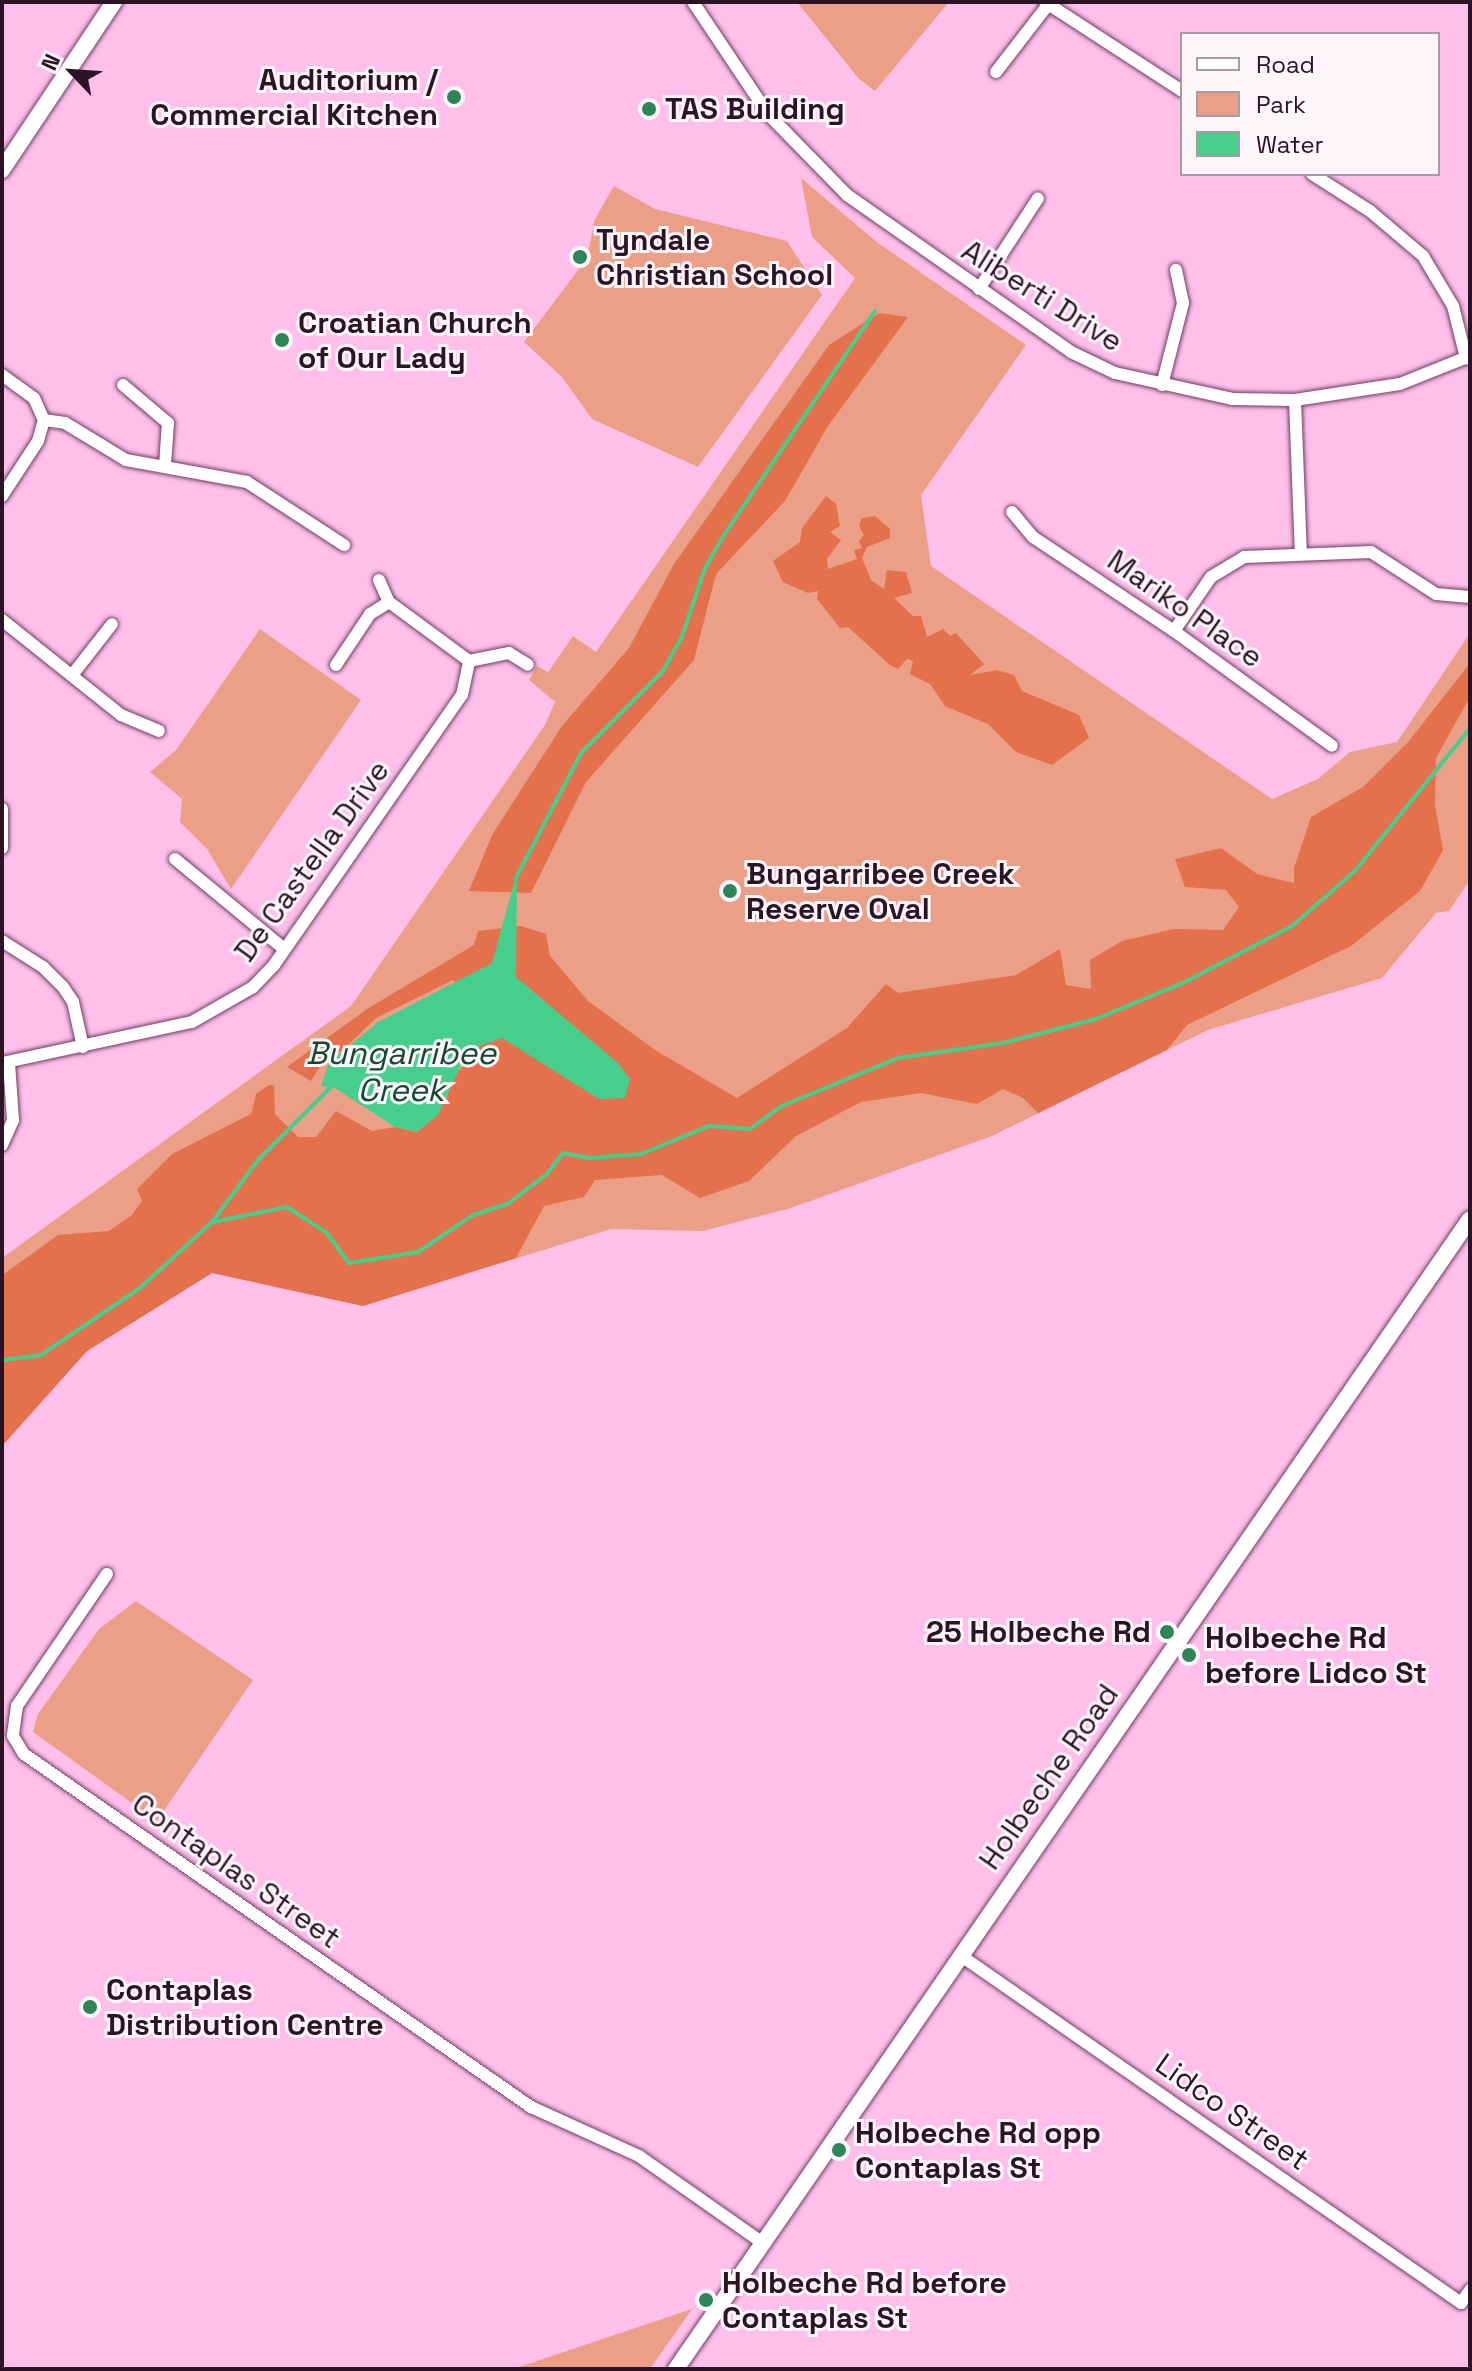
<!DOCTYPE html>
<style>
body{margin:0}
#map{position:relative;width:1472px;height:2371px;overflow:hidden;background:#fec0eb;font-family:"Space Grotesk",sans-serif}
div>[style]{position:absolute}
.green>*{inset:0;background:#eb9f87}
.forest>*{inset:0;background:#e4704c}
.water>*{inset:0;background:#46cf8c}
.stream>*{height:4px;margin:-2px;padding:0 2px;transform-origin:2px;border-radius:2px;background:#46cf8c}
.roads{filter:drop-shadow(0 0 2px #703c62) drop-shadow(0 0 2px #703c62)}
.minor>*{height:12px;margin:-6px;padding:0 6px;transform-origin:6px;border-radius:6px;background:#fff}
.tertiary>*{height:16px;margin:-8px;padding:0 8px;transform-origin:8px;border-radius:8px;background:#fff}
.dots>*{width:22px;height:22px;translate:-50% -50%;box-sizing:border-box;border:4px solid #fcf5f9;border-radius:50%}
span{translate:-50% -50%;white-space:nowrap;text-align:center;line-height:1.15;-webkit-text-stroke:6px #fcf5f9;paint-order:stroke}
.poi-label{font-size:30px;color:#2b1525;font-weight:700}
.right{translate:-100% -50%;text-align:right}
.left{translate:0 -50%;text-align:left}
.street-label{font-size:30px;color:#2b1525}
.water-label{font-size:32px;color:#12492f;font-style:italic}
.frame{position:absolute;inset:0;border:4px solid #2b1525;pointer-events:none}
.legend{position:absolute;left:1180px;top:32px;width:260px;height:144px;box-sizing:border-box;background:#fcf5f9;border:2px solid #a89ba4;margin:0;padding:10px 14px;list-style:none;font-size:24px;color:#2b1525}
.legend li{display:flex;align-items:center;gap:16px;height:40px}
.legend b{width:40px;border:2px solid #a89ba4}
.north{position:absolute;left:32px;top:32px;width:80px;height:80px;-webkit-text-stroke:6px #fcf5f9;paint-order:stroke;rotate:295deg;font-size:22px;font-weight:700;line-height:32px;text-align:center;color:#2b1525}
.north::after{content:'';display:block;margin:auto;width:28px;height:36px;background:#2b1525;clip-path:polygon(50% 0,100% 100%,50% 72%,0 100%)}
</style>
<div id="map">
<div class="green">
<i style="clip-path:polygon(797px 2px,949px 2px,875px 91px,859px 79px)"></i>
<i style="clip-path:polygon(801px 178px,878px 243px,1026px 345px,921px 495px,931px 566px,1272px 799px,1318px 779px,1350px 752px,1397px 742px,1470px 633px,1470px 880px,1449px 911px,1436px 913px,1382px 978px,1208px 1030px,992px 1136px,791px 1208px,703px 1231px,611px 1229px,363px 1306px,212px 1273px,87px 1351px,2px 1446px,2px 1258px,351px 1006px,545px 725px,555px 702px,529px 680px,537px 666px,548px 672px,573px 636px,596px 652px,855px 278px,812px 237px)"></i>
<i style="clip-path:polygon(614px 186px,655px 209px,787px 241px,822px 295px,698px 467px,592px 419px,562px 377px,524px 342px,587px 258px,595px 219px)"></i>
<i style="clip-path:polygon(260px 629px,361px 700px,231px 889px,207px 849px,180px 822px,182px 799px,150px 772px,176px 750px)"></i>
<i style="clip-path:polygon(136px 1601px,253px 1680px,157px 1821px,33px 1732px,38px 1714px,99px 1629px)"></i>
<i style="clip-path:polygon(692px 2309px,650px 2369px,513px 2369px)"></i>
</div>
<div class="forest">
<i style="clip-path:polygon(879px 313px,908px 317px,828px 426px,785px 501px,716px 574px,694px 660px,586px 782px,531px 893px,469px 891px,492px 835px,562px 726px,629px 648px,674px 564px,829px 345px)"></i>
<i style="clip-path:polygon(826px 496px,836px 504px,840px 526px,830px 532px,841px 540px,827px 559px,828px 569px,857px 559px,854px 550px,862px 548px,859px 541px,864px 535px,859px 526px,862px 518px,875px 516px,890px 529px,890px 538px,867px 547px,862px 558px,871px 580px,884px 589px,887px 570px,906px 572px,912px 593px,894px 598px,913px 616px,921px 616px,927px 637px,943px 629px,950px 636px,956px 633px,984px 664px,970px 675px,997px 670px,1014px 675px,1022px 691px,1079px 715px,1089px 738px,1052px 765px,1016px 752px,988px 724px,945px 706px,930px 684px,910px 674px,913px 661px,907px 659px,898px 669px,890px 665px,848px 627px,840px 628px,817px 599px,818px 591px,808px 593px,783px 582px,773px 561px,800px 542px,802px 528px)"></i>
<i style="clip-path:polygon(1470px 663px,1470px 697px,1436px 758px,1435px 805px,1443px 850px,1420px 891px,1351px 946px,1187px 1025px,1167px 1050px,1038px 1113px,1023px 1098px,1003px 1089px,977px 1104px,921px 1093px,861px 1102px,796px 1136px,749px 1181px,700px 1198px,662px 1175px,595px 1180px,584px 1197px,544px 1206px,516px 1258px,363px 1306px,212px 1273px,87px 1351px,2px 1446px,4px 1274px,58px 1235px,109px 1231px,132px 1215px,142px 1201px,137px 1189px,172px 1154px,251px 1114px,256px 1094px,269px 1085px,274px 1086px,275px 1114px,298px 1137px,316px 1137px,336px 1111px,372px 1131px,395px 1127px,417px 1132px,447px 1098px,450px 1081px,480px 1046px,475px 1006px,453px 980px,376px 1018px,343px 1050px,324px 1060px,311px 1081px,287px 1067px,367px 1009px,474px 945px,478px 931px,521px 926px,546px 934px,550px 956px,588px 1001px,655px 1050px,737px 1098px,847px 1028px,886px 984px,898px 993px,1016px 975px,1060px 949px,1066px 985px,1091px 989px,1090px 960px,1122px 941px,1174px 929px,1223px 930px,1239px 907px,1226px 890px,1185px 887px,1175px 859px,1221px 848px,1257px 874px,1294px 883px,1294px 868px,1311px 817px,1363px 787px,1409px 741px)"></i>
</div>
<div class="water">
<i style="clip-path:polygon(517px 872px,516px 977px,618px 1063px,630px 1079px,625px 1098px,599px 1099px,502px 1038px,480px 1046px,462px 1063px,438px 1115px,417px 1132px,395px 1127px,335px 1088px,321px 1086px,329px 1063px,378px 1022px,492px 963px)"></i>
</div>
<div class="stream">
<i style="left:516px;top:878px;width:141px;rotate:-62.5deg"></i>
<i style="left:581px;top:753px;width:116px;rotate:-45deg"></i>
<i style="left:663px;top:671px;width:37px;rotate:-61deg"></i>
<i style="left:681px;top:639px;width:75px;rotate:-71.3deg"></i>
<i style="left:705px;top:568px;width:38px;rotate:-60deg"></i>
<i style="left:724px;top:535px;width:270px;rotate:-56deg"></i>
<i style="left:212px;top:1222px;width:79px;rotate:-53.3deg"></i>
<i style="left:259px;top:1159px;width:105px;rotate:-45deg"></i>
<i style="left:2px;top:1360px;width:39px;rotate:-7deg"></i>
<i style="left:41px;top:1355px;width:120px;rotate:-34.1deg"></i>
<i style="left:140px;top:1288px;width:98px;rotate:-42.5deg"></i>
<i style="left:212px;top:1222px;width:76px;rotate:-11.3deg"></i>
<i style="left:287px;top:1207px;width:48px;rotate:33deg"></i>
<i style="left:327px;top:1233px;width:37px;rotate:54deg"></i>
<i style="left:349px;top:1263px;width:70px;rotate:-9.1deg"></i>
<i style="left:418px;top:1252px;width:66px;rotate:-33.9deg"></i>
<i style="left:473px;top:1215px;width:38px;rotate:-18deg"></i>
<i style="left:509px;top:1203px;width:48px;rotate:-37.3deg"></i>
<i style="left:547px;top:1174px;width:26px;rotate:-53deg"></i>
<i style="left:563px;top:1153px;width:25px;rotate:11deg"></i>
<i style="left:588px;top:1158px;width:53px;rotate:-4.3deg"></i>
<i style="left:641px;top:1154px;width:74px;rotate:-22.4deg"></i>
<i style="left:709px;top:1126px;width:41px;rotate:4.2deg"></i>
<i style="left:750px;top:1129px;width:39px;rotate:-36deg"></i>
<i style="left:782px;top:1106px;width:126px;rotate:-22.5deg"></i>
<i style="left:898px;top:1058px;width:106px;rotate:-8.1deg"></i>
<i style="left:1003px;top:1043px;width:96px;rotate:-14.5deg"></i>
<i style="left:1096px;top:1019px;width:96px;rotate:-22.6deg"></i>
<i style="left:1185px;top:982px;width:121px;rotate:-27.6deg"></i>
<i style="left:1292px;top:926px;width:82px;rotate:-41.1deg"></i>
<i style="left:1354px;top:872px;width:185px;rotate:-51.1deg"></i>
</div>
<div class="roads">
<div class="minor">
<i style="left:693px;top:2px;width:135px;rotate:56.2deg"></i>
<i style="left:768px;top:114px;width:113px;rotate:45.7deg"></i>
<i style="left:847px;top:195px;width:274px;rotate:35deg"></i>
<i style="left:1071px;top:352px;width:49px;rotate:25.5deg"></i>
<i style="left:1115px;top:373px;width:120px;rotate:12.5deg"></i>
<i style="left:1232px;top:399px;width:63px;rotate:0.9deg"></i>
<i style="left:1295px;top:400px;width:106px;rotate:-8.7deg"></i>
<i style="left:1400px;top:384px;width:75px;rotate:-21.8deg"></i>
<i style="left:1045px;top:2px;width:163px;rotate:33deg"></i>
<i style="left:996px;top:72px;width:83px;rotate:-52.3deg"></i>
<i style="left:1312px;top:174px;width:69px;rotate:32.5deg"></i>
<i style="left:1370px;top:211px;width:70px;rotate:40.3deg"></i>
<i style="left:1423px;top:256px;width:58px;rotate:59deg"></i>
<i style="left:1453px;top:306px;width:54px;rotate:76deg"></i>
<i style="left:979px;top:289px;width:108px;rotate:-57deg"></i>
<i style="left:2px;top:375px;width:39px;rotate:36deg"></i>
<i style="left:34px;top:398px;width:24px;rotate:66deg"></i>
<i style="left:44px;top:420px;width:22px;rotate:106deg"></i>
<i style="left:38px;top:441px;width:66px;rotate:123.2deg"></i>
<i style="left:123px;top:385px;width:59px;rotate:40.2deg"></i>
<i style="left:168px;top:423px;width:42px;rotate:94.1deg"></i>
<i style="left:1162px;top:385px;width:85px;rotate:-75.6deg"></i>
<i style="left:1183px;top:303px;width:34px;rotate:-102deg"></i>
<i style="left:1295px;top:400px;width:153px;rotate:87.8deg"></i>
<i style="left:44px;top:420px;width:21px;rotate:8deg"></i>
<i style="left:65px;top:423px;width:71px;rotate:31.2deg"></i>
<i style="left:126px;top:460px;width:123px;rotate:10.3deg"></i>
<i style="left:247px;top:482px;width:116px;rotate:33deg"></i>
<i style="left:1012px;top:512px;width:33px;rotate:50deg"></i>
<i style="left:1033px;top:537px;width:169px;rotate:33.7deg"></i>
<i style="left:1174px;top:631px;width:195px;rotate:36deg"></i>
<i style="left:379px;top:580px;width:24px;rotate:66deg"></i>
<i style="left:389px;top:602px;width:99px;rotate:36.4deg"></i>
<i style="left:2px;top:620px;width:152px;rotate:38.6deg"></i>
<i style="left:121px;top:715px;width:41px;rotate:22.8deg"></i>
<i style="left:1174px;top:631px;width:65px;rotate:-55.6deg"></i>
<i style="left:1211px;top:577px;width:39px;rotate:-31deg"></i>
<i style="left:1244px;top:557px;width:127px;rotate:-2.3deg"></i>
<i style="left:1371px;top:552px;width:77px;rotate:32.9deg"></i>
<i style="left:1436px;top:594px;width:34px;rotate:5deg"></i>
<i style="left:469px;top:661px;width:41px;rotate:-11.3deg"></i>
<i style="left:509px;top:653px;width:22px;rotate:32deg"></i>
<i style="left:336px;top:665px;width:61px;rotate:-56.3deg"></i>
<i style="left:370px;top:614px;width:22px;rotate:-32deg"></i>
<i style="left:73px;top:674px;width:63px;rotate:-52deg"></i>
<i style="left:2px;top:809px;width:39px;rotate:90deg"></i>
<i style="left:175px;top:859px;width:141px;rotate:39.5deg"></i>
<i style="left:2px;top:941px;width:49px;rotate:32.4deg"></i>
<i style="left:43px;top:967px;width:28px;rotate:45deg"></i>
<i style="left:63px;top:987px;width:18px;rotate:56deg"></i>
<i style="left:73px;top:1002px;width:46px;rotate:77.5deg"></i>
<i style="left:2px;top:1063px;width:194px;rotate:-12.2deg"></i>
<i style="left:192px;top:1022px;width:70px;rotate:-29.8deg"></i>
<i style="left:253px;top:987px;width:30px;rotate:-46deg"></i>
<i style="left:274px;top:965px;width:329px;rotate:-55.2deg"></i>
<i style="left:462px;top:695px;width:35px;rotate:-78deg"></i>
<i style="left:2px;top:1145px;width:27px;rotate:-66deg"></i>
<i style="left:13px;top:1120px;width:57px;rotate:-94deg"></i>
<i style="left:107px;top:1574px;width:160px;rotate:124.3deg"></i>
<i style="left:17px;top:1706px;width:30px;rotate:98deg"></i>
<i style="left:13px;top:1736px;width:21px;rotate:59deg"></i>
<i style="left:24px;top:1754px;width:618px;rotate:34.85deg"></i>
<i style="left:531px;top:2107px;width:119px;rotate:24.4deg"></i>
<i style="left:639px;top:2156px;width:151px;rotate:35.1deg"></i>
<i style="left:960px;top:1955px;width:610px;rotate:34.78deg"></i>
<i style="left:1461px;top:2303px;width:16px;rotate:-55deg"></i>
</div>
<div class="tertiary">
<i style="left:2px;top:170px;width:202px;rotate:-56.3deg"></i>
<i style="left:676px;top:2369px;width:1397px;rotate:-55.38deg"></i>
</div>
</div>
<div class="dots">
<i style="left:454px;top:97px;background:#2d8559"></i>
<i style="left:649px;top:109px;background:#2d8559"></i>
<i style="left:580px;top:257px;background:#2d8559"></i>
<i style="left:282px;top:340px;background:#2d8559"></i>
<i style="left:730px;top:891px;background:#2d8559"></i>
<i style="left:1167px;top:1632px;background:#2d8559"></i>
<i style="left:1189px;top:1655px;background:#2d8559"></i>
<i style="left:90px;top:2007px;background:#2d8559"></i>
<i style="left:839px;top:2150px;background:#2d8559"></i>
<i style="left:706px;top:2300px;background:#2d8559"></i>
</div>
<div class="poi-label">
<span class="right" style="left:438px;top:97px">Auditorium /<br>Commercial Kitchen</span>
<span class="left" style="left:665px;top:109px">TAS Building</span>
<span class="left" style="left:596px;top:257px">Tyndale<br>Christian School</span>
<span class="left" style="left:298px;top:340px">Croatian Church<br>of Our Lady</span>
<span class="left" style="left:746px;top:891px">Bungarribee Creek<br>Reserve Oval</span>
<span class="right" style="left:1151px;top:1632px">25 Holbeche Rd</span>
<span class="left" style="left:1205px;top:1655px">Holbeche Rd<br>before Lidco St</span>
<span class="left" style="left:106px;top:2007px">Contaplas<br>Distribution Centre</span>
<span class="left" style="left:855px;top:2150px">Holbeche Rd opp<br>Contaplas St</span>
<span class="left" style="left:722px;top:2300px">Holbeche Rd before<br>Contaplas St</span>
</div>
<div class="street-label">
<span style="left:1042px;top:296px;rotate:32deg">Aliberti Drive</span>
<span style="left:1185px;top:609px;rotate:35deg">Mariko Place</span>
<span style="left:312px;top:861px;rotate:-54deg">De Castella Drive</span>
<span style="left:1049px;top:1777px;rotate:-55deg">Holbeche Road</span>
<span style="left:236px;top:1871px;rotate:35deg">Contaplas Street</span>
<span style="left:1232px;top:2112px;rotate:35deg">Lidco Street</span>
</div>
<div class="water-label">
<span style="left:401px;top:1072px">Bungarribee<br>Creek</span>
</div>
<div class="frame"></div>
<ul class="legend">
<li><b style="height:10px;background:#fff"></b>Road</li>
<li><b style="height:22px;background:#eb9f87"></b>Park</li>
<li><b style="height:22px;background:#46cf8c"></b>Water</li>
</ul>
<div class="north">N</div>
</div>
